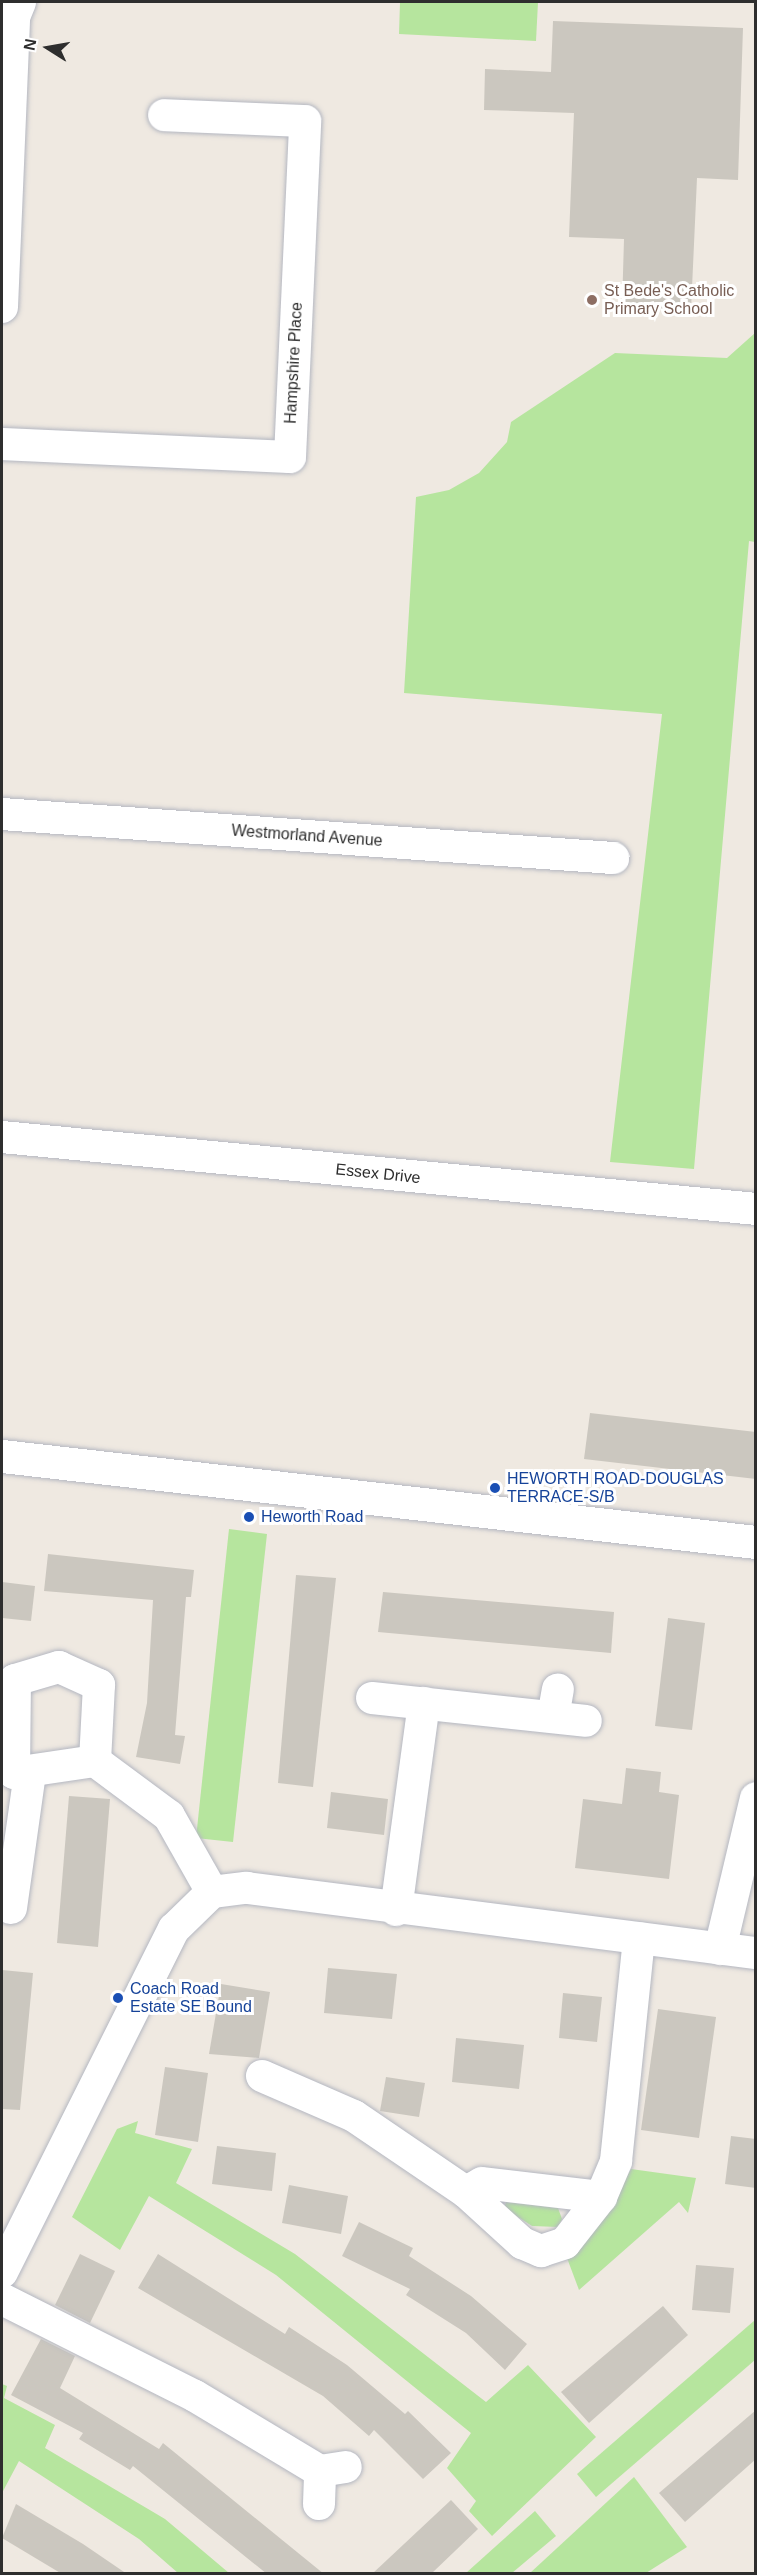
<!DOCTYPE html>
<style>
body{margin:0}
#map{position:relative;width:757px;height:2575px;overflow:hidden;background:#efe9e1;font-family:Helvetica,sans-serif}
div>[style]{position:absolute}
.green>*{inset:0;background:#b6e59e}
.building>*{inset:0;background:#cbc7bf}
.roads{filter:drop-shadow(0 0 2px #b4b7c1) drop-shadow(0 0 2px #b4b7c1)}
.street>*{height:32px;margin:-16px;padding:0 16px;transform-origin:16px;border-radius:16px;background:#fff}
.secondary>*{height:33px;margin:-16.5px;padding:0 16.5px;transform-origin:16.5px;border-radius:16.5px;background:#fff}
.dots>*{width:16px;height:16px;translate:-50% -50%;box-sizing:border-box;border:3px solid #fff;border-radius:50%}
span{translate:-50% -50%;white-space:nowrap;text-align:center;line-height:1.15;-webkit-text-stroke:6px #fff;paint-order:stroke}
.education-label{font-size:16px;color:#785e54}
.left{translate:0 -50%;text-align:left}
.street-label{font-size:16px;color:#2e2e2e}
.transit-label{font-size:16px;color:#164399}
.frame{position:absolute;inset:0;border:3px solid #2e2e2e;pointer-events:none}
.north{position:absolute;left:18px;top:18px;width:60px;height:60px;-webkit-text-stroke:4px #fff;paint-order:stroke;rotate:281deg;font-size:16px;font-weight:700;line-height:24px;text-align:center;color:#2e2e2e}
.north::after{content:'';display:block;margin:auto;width:21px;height:27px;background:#2e2e2e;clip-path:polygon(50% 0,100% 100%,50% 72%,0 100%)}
</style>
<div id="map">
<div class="green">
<i style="clip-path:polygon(400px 2px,538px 2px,536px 41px,399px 34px)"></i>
<i style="clip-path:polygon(755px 333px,755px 542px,749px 541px,694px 1169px,610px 1162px,662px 714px,404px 693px,416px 497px,449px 490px,479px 473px,507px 442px,511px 422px,615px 353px,727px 358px)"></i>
<i style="clip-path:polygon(229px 1529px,267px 1534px,233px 1842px,196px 1838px)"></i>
<i style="clip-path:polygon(138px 2121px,135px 2133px,192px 2149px,176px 2183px,295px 2254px,486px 2402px,528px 2365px,596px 2437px,492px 2536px,469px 2511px,476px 2501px,447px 2468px,471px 2433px,276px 2275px,149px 2196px,120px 2250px,72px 2217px,117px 2129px)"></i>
<i style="clip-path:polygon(631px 2169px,696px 2178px,688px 2213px,679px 2202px,579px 2290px,567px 2258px,610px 2209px)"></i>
<i style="clip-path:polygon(506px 2202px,558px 2208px,562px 2219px,558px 2227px,532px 2226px,504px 2208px)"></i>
<i style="clip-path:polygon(755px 2320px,755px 2360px,596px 2497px,577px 2474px)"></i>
<i style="clip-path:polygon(2px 2384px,7px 2386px,4px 2398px,55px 2425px,45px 2448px,165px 2519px,229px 2573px,178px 2573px,139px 2539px,19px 2461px,2px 2493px)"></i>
<i style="clip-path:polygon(634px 2477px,687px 2547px,646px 2573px,530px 2573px)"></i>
<i style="clip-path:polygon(535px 2511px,556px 2536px,512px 2573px,466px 2573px)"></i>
</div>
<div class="building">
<i style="clip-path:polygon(553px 21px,743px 28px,738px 180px,697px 178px,691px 310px,622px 307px,624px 239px,569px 237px,574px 113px,484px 110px,485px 69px,551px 72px)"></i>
<i style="clip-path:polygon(590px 1413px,756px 1432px,756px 1479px,584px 1459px)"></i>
<i style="clip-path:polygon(48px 1554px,194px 1570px,191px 1597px,186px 1597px,175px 1735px,185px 1736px,180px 1764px,136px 1757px,147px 1703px,153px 1600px,44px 1591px)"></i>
<i style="clip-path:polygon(296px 1575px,336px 1578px,313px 1787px,278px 1783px)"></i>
<i style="clip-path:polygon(2px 1582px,35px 1586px,31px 1621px,2px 1618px)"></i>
<i style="clip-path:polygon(383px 1592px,614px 1612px,611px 1653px,378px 1632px)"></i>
<i style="clip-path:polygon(668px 1618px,705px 1623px,692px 1730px,655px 1726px)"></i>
<i style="clip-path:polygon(626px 1768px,661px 1772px,659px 1792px,679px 1795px,669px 1879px,575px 1868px,583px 1799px,622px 1804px)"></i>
<i style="clip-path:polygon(331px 1792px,388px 1799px,384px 1835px,327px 1828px)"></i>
<i style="clip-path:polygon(69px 1796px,110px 1799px,98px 1947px,57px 1943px)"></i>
<i style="clip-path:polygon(328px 1968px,397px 1974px,392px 2019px,324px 2013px)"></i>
<i style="clip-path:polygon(2px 1970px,33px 1973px,20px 2110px,2px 2109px)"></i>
<i style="clip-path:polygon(221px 1984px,270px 1992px,259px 2058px,209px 2054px)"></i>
<i style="clip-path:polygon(563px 1993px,602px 1997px,597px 2042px,559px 2038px)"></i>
<i style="clip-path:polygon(658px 2009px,716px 2017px,699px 2138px,641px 2130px)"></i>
<i style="clip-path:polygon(456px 2038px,524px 2045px,519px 2089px,452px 2082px)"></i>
<i style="clip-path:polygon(165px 2067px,208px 2073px,198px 2142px,155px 2135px)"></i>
<i style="clip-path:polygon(386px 2077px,425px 2083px,419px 2117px,380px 2111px)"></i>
<i style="clip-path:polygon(731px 2136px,756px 2139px,756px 2188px,725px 2184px)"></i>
<i style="clip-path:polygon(217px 2146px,276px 2153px,272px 2191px,212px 2184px)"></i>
<i style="clip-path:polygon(289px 2185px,348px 2196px,341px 2234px,282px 2223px)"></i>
<i style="clip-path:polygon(359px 2222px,413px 2248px,409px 2256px,471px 2296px,527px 2344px,505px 2370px,466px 2333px,406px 2295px,410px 2289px,342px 2256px)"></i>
<i style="clip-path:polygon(80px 2254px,115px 2271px,90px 2323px,55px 2305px)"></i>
<i style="clip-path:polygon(158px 2254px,285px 2334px,289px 2327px,347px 2365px,405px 2414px,408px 2411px,451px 2453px,423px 2479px,374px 2430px,369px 2436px,323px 2396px,138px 2288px)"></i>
<i style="clip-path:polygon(696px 2265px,734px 2268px,730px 2313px,692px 2310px)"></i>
<i style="clip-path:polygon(663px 2306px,688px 2335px,589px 2423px,561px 2392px)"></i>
<i style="clip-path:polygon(41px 2339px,75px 2356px,60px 2388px,159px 2449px,163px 2443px,324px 2574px,267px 2574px,133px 2466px,130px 2470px,79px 2439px,83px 2433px,11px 2395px)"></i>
<i style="clip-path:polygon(756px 2410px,756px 2459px,685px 2522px,659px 2493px)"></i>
<i style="clip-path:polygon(451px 2500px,478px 2529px,431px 2574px,372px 2574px)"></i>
<i style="clip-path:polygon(16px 2504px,83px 2544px,127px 2574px,62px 2574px,2px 2538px)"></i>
</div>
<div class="roads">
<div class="street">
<i style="left:2px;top:307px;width:290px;rotate:-87.6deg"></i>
<i style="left:14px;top:17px;width:16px;rotate:-68deg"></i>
<i style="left:2px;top:444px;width:288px;rotate:2.6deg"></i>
<i style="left:290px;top:457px;width:336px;rotate:-87.4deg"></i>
<i style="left:305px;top:121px;width:141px;rotate:-177.6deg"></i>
<i style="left:2px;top:814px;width:613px;rotate:4.12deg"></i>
<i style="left:2px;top:1137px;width:757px;rotate:5.45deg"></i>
<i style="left:372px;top:1698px;width:215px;rotate:6.1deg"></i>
<i style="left:553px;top:1717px;width:28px;rotate:-80deg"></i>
<i style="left:95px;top:1761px;width:82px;rotate:171.6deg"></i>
<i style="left:14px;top:1773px;width:93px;rotate:-89.4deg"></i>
<i style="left:15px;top:1680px;width:46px;rotate:-16.5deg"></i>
<i style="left:59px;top:1667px;width:44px;rotate:24.2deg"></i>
<i style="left:99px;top:1685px;width:76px;rotate:93deg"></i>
<i style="left:95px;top:1761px;width:92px;rotate:36.6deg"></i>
<i style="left:169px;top:1816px;width:87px;rotate:60.5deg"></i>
<i style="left:11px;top:1908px;width:137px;rotate:-82deg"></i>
<i style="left:396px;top:1910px;width:209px;rotate:-82.3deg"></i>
<i style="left:720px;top:1949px;width:155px;rotate:-76.6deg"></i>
<i style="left:262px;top:2076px;width:100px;rotate:23.5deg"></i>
<i style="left:354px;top:2116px;width:135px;rotate:34.2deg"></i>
<i style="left:466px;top:2192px;width:76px;rotate:42.3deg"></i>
<i style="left:522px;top:2243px;width:21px;rotate:23deg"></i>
<i style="left:541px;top:2251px;width:25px;rotate:-18deg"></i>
<i style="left:565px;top:2243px;width:58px;rotate:-52deg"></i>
<i style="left:601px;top:2197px;width:39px;rotate:-67deg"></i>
<i style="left:616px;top:2161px;width:224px;rotate:-84.1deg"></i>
<i style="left:466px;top:2192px;width:18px;rotate:-29deg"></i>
<i style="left:482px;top:2183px;width:120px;rotate:6.7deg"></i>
<i style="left:2px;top:2272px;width:384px;rotate:-63.4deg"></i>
<i style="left:174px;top:1929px;width:53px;rotate:-44.2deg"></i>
<i style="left:212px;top:1892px;width:35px;rotate:-7deg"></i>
<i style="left:247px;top:1888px;width:513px;rotate:7.28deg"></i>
<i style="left:2px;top:2299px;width:216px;rotate:26.7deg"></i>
<i style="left:195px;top:2396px;width:146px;rotate:31deg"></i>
<i style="left:319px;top:2504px;width:33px;rotate:-88deg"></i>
<i style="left:320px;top:2471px;width:26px;rotate:-9deg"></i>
</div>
<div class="secondary">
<i style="left:2px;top:1456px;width:759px;rotate:6.51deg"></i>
</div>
</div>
<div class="dots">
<i style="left:592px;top:300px;background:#8d6e63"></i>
<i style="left:495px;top:1488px;background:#1a4fb4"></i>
<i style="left:249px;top:1517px;background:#1a4fb4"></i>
<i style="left:118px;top:1998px;background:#1a4fb4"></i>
</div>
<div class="education-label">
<span class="left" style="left:604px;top:300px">St Bede's Catholic<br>Primary School</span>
</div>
<div class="street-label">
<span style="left:294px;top:363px;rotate:-87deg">Hampshire Place</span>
<span style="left:307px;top:836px;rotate:4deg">Westmorland Avenue</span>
<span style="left:378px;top:1174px;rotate:6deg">Essex Drive</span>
</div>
<div class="transit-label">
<span class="left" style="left:507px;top:1488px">HEWORTH ROAD-DOUGLAS<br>TERRACE-S/B</span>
<span class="left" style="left:261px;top:1517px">Heworth Road</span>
<span class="left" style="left:130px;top:1998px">Coach Road<br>Estate SE Bound</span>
</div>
<div class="frame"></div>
<div class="north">N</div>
</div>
